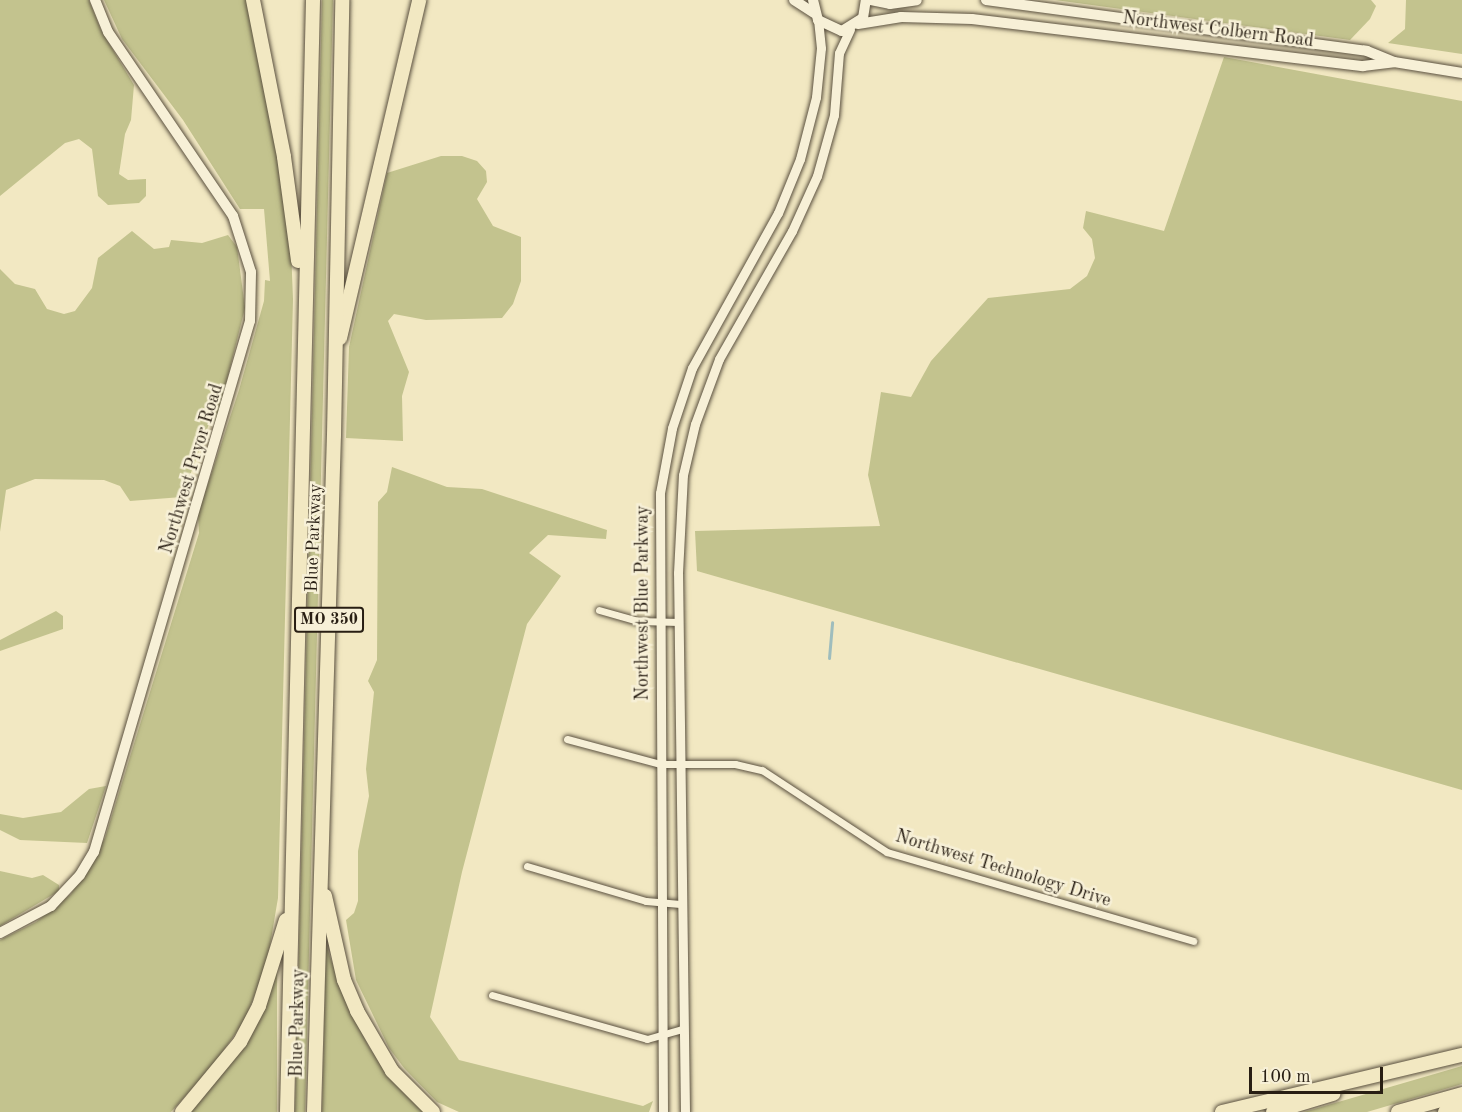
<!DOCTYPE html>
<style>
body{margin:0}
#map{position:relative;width:1462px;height:1112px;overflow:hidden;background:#f2e8c2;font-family:"Old Standard TT",serif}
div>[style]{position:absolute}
.green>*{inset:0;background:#c3c38e}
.stream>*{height:3px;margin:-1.5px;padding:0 1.5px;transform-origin:1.5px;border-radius:1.5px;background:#9fbdbd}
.roads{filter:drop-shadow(0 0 2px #5a503f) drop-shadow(0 0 2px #5a503f)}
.minor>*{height:7px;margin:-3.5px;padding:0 3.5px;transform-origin:3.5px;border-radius:3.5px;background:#f7f0d7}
.tertiary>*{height:9px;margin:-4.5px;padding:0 4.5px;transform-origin:4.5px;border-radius:4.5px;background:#f7f0d7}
.secondary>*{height:10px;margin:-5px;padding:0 5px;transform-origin:5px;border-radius:5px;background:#f7f0d7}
.motorway>*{height:14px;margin:-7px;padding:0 7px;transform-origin:7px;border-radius:7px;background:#f2e8c2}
span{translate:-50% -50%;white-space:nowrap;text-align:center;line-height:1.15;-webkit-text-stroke:5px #f7f0d7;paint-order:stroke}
.shield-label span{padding:2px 4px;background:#f7f0d7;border:2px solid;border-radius:4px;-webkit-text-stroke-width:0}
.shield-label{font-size:16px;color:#281e13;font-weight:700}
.street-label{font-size:18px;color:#281e13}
.scale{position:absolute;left:1249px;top:1067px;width:134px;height:27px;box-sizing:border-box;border:3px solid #281e13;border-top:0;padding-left:8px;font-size:18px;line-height:21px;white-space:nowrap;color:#281e13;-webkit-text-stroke:4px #f7f0d7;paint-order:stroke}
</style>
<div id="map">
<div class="green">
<i style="clip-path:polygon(0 0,89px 0,101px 30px,134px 85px,131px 120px,125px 134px,119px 174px,128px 180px,146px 179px,146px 196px,139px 203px,108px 205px,98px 196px,92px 149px,79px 139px,65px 143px,0 196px)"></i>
<i style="clip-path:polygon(104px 0,247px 0,274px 135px,291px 249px,293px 299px,278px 898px,267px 963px,245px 1020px,214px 1064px,171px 1112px,0 1112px,0 940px,36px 922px,71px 894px,105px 838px,199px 533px,198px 514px,239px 390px,264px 301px,265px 280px,270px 281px,264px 209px,240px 209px,183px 120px,122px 39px)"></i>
<i style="clip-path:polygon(322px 0,333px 0,319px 554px,305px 1112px,295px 1112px)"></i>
<i style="clip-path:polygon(1055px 0,1371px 0,1376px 6px,1370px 19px,1350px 40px)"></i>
<i style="clip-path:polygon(1406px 0,1462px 0,1462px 54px,1388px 43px,1405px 29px)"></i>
<i style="clip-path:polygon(1224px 57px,1462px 101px,1462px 790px,697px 571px,695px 531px,880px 526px,868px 475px,881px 392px,911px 397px,931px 361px,988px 298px,1070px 289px,1087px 276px,1095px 258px,1092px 239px,1083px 228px,1086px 211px,1164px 231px)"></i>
<i style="clip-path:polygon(441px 156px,462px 156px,477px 161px,486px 171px,487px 182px,477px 199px,493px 226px,521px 237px,521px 281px,513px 304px,502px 318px,426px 320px,394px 314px,388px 321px,409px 372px,402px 396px,403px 441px,346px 438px,349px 347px,387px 173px)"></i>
<i style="clip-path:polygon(132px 231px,154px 249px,169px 247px,171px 240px,202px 243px,228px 235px,237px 247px,245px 308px,217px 420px,209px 424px,182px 497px,130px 501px,120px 486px,104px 480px,35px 479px,6px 490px,0 532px,0 269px,15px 284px,35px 289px,47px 309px,64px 314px,75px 311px,92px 288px,98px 258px)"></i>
<i style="clip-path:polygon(392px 467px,447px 487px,482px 489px,607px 530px,606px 539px,548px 535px,529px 553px,561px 576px,527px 624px,462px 872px,430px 1017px,459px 1060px,643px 1106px,653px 1101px,649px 1112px,459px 1112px,437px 1102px,404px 1068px,389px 1048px,356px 980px,346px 920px,354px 913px,358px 901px,358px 851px,369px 796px,366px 769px,374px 692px,368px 681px,377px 660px,378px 502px,387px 492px)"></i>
<i style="clip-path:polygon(56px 611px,63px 616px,63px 629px,0 651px,0 640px)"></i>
<i style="clip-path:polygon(106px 786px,87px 843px,20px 840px,0 830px,0 814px,23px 818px,61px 812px,89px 789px)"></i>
<i style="clip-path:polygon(0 871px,32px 878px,43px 875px,59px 885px,59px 891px,0 926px)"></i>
<i style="clip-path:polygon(326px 945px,344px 997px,369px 1047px,397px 1085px,424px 1112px,322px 1112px)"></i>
<i style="clip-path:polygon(277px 966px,277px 1112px,186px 1112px,228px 1063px)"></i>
<i style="clip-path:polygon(1462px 1066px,1462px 1084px,1367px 1112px,1304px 1112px)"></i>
</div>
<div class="stream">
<i style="left:829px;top:658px;width:36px;rotate:-85deg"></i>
</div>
<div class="roads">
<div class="minor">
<i style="left:599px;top:610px;width:41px;rotate:15.8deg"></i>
<i style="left:638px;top:621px;width:41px;rotate:1.4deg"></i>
<i style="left:567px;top:739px;width:96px;rotate:15deg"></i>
<i style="left:660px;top:764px;width:75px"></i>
<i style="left:735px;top:764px;width:28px;rotate:13deg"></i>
<i style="left:762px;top:770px;width:149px;rotate:33.3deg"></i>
<i style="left:887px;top:852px;width:319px;rotate:16.2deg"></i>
<i style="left:527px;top:866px;width:124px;rotate:16.4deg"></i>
<i style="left:646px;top:901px;width:37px;rotate:5deg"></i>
<i style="left:492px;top:995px;width:161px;rotate:15.8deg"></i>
<i style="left:647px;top:1039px;width:37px;rotate:-16deg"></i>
</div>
<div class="tertiary">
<i style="left:663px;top:1112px;width:619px;rotate:-90.28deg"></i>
<i style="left:660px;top:493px;width:66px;rotate:-79.5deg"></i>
<i style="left:672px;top:428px;width:63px;rotate:-71.6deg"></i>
<i style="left:692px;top:368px;width:177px;rotate:-61deg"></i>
<i style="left:778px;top:213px;width:58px;rotate:-67.8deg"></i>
<i style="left:800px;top:159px;width:64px;rotate:-75.5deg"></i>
<i style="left:816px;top:97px;width:49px;rotate:-84.2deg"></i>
<i style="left:821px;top:48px;width:28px;rotate:-96deg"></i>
<i style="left:685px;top:1112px;width:539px;rotate:-90.74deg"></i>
<i style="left:678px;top:573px;width:98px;rotate:-87.1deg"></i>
<i style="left:683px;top:475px;width:52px;rotate:-76.8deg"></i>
<i style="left:695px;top:424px;width:69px;rotate:-69.7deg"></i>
<i style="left:719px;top:359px;width:147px;rotate:-60.3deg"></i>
<i style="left:792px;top:231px;width:60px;rotate:-65.6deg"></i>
<i style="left:817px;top:176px;width:63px;rotate:-74.4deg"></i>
<i style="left:834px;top:115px;width:62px;rotate:-85.4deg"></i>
<i style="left:839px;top:53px;width:26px;rotate:-65deg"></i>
</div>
<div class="secondary">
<i style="left:794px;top:0;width:24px;rotate:33deg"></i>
<i style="left:813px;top:0;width:21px;rotate:76deg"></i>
<i style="left:818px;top:20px;width:26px;rotate:25deg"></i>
<i style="left:842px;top:31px;width:25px;rotate:-32deg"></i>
<i style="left:863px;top:18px;width:18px;rotate:-81deg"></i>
<i style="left:871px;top:0;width:19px;rotate:12deg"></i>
<i style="left:890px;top:4px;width:27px;rotate:-8deg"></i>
<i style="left:986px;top:0;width:384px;rotate:7.6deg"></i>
<i style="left:1367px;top:51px;width:29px;rotate:22deg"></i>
<i style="left:1394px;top:62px;width:69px;rotate:9.2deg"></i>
<i style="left:858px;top:24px;width:44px;rotate:-9.2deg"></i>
<i style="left:901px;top:17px;width:71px;rotate:1.6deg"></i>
<i style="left:972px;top:19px;width:394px;rotate:6.9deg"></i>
<i style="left:1363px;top:66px;width:31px;rotate:-7deg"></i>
<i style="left:0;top:933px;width:58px;rotate:-27.9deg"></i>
<i style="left:51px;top:906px;width:42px;rotate:-46.9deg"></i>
<i style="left:80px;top:875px;width:27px;rotate:-59deg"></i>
<i style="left:94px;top:852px;width:553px;rotate:-73.63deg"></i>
<i style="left:250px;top:321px;width:49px;rotate:-88.8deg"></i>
<i style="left:251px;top:272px;width:59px;rotate:-107.8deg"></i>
<i style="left:233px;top:216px;width:222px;rotate:-124.2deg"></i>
<i style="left:108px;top:32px;width:35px;rotate:-112deg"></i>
</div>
<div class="motorway">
<i style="left:253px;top:0;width:160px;rotate:78.8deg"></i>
<i style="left:284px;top:157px;width:105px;rotate:82.3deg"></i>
<i style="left:340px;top:338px;width:347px;rotate:-76.8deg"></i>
<i style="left:325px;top:896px;width:86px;rotate:77.3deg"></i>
<i style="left:344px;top:980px;width:34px;rotate:67deg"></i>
<i style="left:357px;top:1011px;width:69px;rotate:59.7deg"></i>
<i style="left:392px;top:1071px;width:58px;rotate:45deg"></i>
<i style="left:182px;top:1112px;width:91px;rotate:-50.4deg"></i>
<i style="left:240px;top:1042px;width:41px;rotate:-62.2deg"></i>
<i style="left:259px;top:1006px;width:90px;rotate:-72.6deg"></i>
<i style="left:287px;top:1112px;width:1112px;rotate:-88.66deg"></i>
<i style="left:314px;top:1112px;width:677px;rotate:-88.31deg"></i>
<i style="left:334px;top:435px;width:435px;rotate:-88.9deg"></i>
<i style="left:1222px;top:1112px;width:247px;rotate:-13.4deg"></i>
<i style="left:1273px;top:1112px;width:63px;rotate:-16.7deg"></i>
<i style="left:1398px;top:1112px;width:66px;rotate:-15.7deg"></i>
<i style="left:1445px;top:1112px;width:18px;rotate:-19deg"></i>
</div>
</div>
<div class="shield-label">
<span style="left:329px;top:620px">MO 350</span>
</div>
<div class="street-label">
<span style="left:1218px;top:30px;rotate:7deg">Northwest Colbern Road</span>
<span style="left:192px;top:469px;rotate:-73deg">Northwest Pryor Road</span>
<span style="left:314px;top:538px;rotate:-88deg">Blue Parkway</span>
<span style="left:643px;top:603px;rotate:-90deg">Northwest Blue Parkway</span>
<span style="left:1003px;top:869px;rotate:17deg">Northwest Technology Drive</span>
<span style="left:298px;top:1023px;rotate:-89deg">Blue Parkway</span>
</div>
<div class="scale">100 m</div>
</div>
